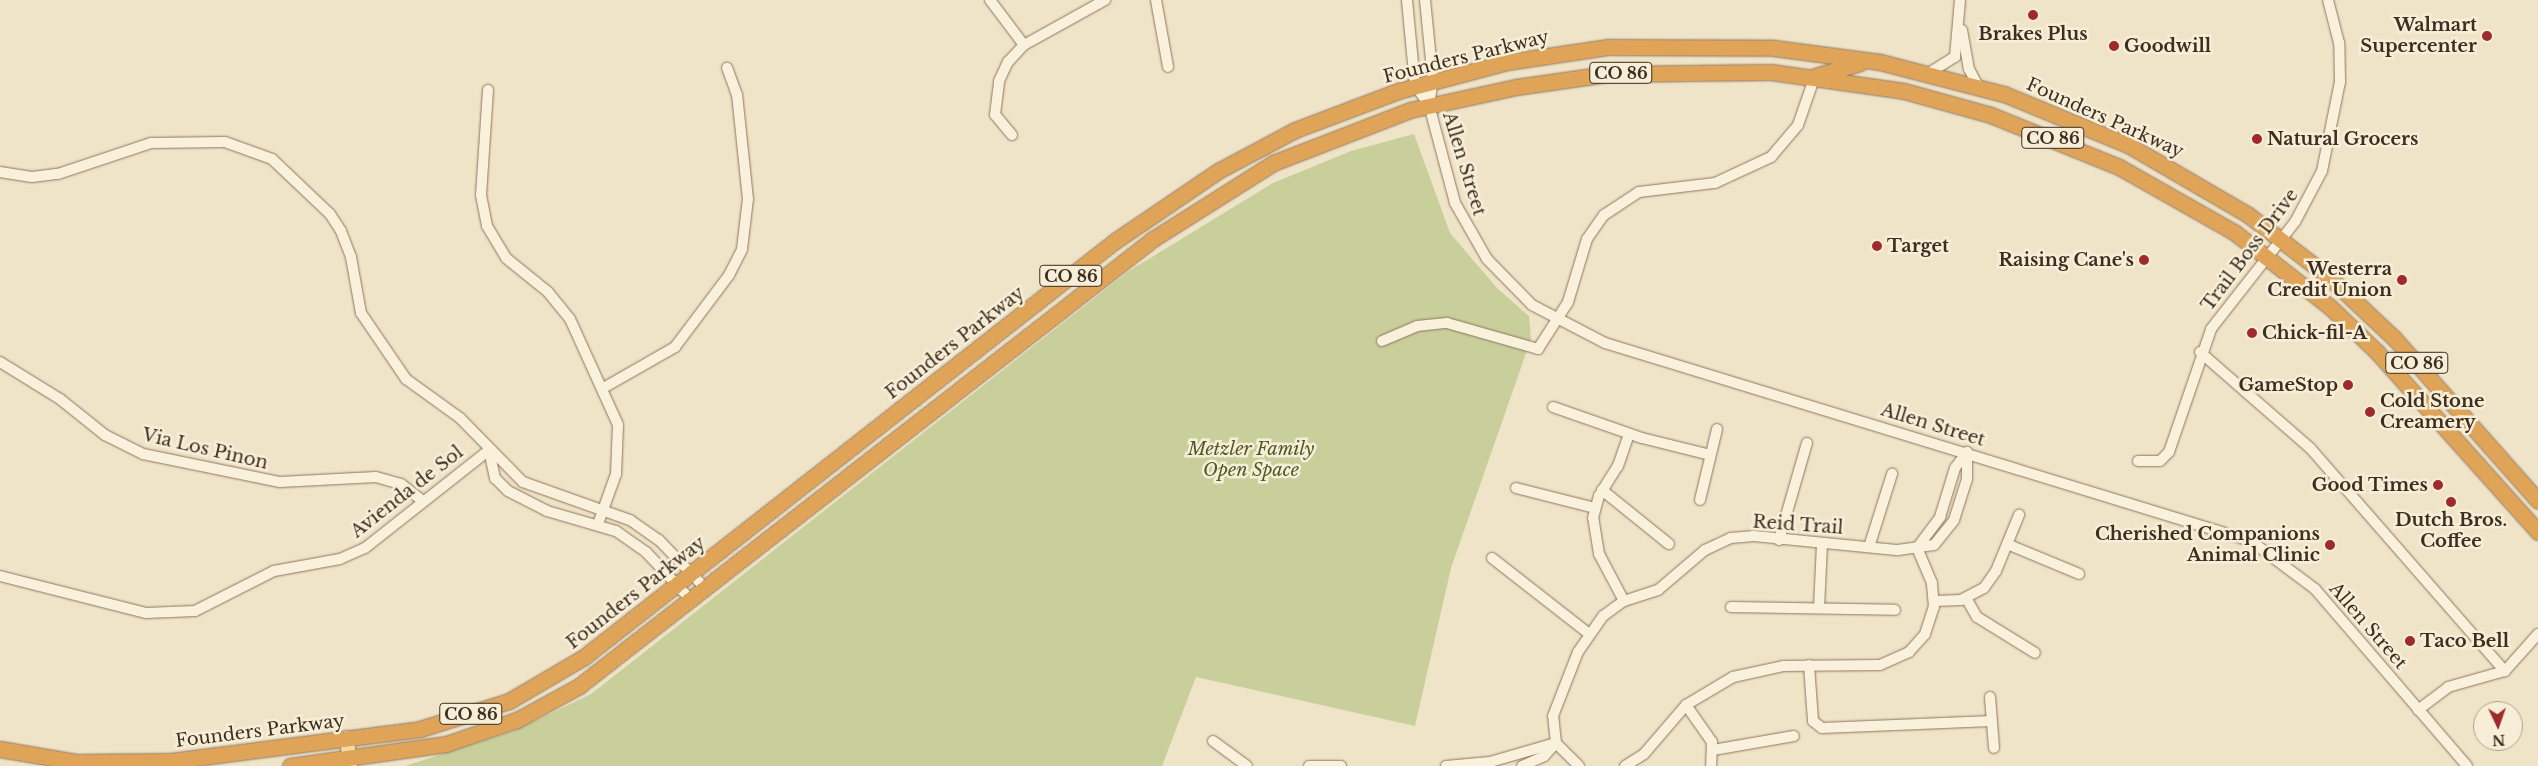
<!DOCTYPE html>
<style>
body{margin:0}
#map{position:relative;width:2538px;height:766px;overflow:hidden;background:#f0e4c8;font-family:"Libre Baskerville",serif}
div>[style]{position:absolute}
.green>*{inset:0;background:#c9cf9b}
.roads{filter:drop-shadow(0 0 1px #8d765c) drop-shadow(0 0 1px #8d765c)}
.minor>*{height:10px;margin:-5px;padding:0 5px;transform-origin:5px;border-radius:5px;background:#faf1dc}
.major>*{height:14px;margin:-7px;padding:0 7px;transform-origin:7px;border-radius:7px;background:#f3d9a0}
.highway>*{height:15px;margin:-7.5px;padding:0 7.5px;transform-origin:7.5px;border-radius:7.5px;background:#e0a458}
.dots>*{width:14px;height:14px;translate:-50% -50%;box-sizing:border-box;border:2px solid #f7eed8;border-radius:50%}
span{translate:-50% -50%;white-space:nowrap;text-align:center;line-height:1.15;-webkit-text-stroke:5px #f7eed8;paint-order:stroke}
.shield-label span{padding:1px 4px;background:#f7eed8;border:1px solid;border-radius:4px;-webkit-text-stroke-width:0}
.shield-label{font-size:16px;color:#3d2e20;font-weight:700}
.poi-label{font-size:18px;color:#3d2e20;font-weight:700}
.right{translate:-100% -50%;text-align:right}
.left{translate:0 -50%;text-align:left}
.street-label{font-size:18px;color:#3d2e20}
.park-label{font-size:18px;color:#4d5a26;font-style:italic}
.north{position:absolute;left:2473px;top:701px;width:50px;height:50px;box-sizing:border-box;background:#f7eed8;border:1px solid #ada18e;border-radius:50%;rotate:177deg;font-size:14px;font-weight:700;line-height:20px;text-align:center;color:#3d2e20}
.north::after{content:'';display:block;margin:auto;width:18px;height:22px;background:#9e2a2b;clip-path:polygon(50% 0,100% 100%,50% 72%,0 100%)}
</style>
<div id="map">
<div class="green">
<i style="clip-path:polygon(1414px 134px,1450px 233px,1497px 288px,1529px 316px,1531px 339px,1451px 568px,1415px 726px,1196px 677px,1162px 766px,405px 766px,514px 731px,591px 694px,1129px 271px,1273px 183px,1351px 151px)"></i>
</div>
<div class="roads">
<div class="minor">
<i style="left:990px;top:0;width:56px;rotate:52.9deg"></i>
<i style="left:1156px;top:0;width:68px;rotate:79.8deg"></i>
<i style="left:1407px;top:0;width:85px;rotate:84.6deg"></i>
<i style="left:1415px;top:85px;width:24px;rotate:55deg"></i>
<i style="left:1429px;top:105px;width:101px;rotate:75.1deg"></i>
<i style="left:1455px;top:203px;width:64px;rotate:60.3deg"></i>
<i style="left:1487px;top:259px;width:64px;rotate:45.6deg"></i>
<i style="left:1532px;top:305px;width:82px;rotate:27.5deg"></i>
<i style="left:1605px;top:343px;width:676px;rotate:17.04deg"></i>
<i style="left:2251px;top:541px;width:80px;rotate:36.9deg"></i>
<i style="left:2315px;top:589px;width:233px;rotate:49.3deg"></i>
<i style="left:1425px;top:0;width:80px;rotate:84.3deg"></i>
<i style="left:1433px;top:80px;width:25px;rotate:99deg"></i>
<i style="left:1962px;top:30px;width:40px;rotate:80deg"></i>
<i style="left:1969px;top:69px;width:19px;rotate:62deg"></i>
<i style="left:1929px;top:73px;width:31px;rotate:-32deg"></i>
<i style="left:1955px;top:57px;width:57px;rotate:-85deg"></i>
<i style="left:488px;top:90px;width:105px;rotate:93.8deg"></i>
<i style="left:481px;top:195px;width:32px;rotate:79deg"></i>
<i style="left:487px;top:226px;width:37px;rotate:59deg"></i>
<i style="left:506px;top:258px;width:54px;rotate:39deg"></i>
<i style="left:548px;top:292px;width:35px;rotate:51deg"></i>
<i style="left:570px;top:319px;width:116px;rotate:65.6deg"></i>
<i style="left:618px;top:425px;width:49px;rotate:92.3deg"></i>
<i style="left:616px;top:474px;width:53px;rotate:109.8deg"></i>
<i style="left:1012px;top:135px;width:26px;rotate:-130deg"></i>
<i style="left:995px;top:115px;width:34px;rotate:-83deg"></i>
<i style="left:999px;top:81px;width:21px;rotate:-65deg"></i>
<i style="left:1008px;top:62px;width:23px;rotate:-47deg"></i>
<i style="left:1024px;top:45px;width:93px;rotate:-29.1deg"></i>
<i style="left:0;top:172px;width:32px;rotate:9deg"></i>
<i style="left:32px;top:177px;width:26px;rotate:-7deg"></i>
<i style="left:58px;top:174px;width:98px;rotate:-18.4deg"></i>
<i style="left:151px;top:143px;width:74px;rotate:-0.8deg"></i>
<i style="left:225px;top:142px;width:50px;rotate:19.9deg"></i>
<i style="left:272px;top:159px;width:80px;rotate:43.5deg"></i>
<i style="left:330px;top:214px;width:20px;rotate:57deg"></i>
<i style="left:341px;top:231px;width:28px;rotate:69deg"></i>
<i style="left:351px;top:257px;width:57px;rotate:79.9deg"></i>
<i style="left:361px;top:313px;width:80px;rotate:55.7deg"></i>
<i style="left:406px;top:379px;width:67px;rotate:35.8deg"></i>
<i style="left:460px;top:418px;width:90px;rotate:45.5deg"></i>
<i style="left:523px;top:482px;width:114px;rotate:19.6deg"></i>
<i style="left:630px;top:520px;width:35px;rotate:35deg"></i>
<i style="left:659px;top:540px;width:69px;rotate:46.2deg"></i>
<i style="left:1382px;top:341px;width:38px;rotate:-23deg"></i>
<i style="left:1417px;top:326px;width:30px;rotate:-6deg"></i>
<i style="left:1447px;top:323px;width:95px;rotate:15.9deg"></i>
<i style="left:1538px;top:349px;width:56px;rotate:-57.4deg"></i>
<i style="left:1568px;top:302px;width:66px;rotate:-73.2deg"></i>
<i style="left:1587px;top:239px;width:29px;rotate:-55deg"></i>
<i style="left:1604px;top:215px;width:42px;rotate:-33.3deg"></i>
<i style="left:1639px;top:192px;width:77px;rotate:-6.8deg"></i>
<i style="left:1715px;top:183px;width:62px;rotate:-24.9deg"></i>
<i style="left:1771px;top:157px;width:42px;rotate:-49.8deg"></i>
<i style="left:1798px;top:125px;width:52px;rotate:-70.9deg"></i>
<i style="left:2200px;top:352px;width:147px;rotate:41.1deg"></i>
<i style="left:2311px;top:449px;width:295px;rotate:48.9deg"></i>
<i style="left:0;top:362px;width:70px;rotate:31.7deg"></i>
<i style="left:60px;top:399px;width:58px;rotate:38.7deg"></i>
<i style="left:105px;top:435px;width:42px;rotate:26.6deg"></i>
<i style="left:143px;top:454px;width:140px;rotate:11.6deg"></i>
<i style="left:280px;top:482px;width:96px;rotate:-3deg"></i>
<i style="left:376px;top:477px;width:26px;rotate:16deg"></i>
<i style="left:401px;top:484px;width:28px;rotate:38deg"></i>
<i style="left:605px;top:387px;width:81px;rotate:-29.7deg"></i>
<i style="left:675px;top:347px;width:90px;rotate:-53.1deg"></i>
<i style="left:729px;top:275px;width:29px;rotate:-63deg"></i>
<i style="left:742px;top:249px;width:50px;rotate:-83.2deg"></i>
<i style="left:748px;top:199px;width:105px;rotate:-96deg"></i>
<i style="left:737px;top:95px;width:29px;rotate:-110deg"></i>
<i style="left:1553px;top:407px;width:94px;rotate:19.2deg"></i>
<i style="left:1642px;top:438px;width:70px;rotate:14deg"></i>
<i style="left:489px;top:450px;width:29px;rotate:78deg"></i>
<i style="left:495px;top:478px;width:18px;rotate:45deg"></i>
<i style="left:508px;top:491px;width:44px;rotate:27.1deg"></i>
<i style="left:547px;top:511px;width:72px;rotate:16.2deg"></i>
<i style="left:616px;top:531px;width:37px;rotate:35deg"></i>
<i style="left:646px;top:552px;width:67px;rotate:46.8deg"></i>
<i style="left:2138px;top:461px;width:22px"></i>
<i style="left:2160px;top:461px;width:13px;rotate:-45deg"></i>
<i style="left:2169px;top:452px;width:130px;rotate:-71.1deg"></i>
<i style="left:2211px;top:329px;width:136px;rotate:-51.9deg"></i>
<i style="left:2295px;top:222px;width:58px;rotate:-62.1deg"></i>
<i style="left:2322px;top:171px;width:91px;rotate:-78.6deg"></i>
<i style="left:2340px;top:82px;width:39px;rotate:-91deg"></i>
<i style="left:2339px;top:43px;width:44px;rotate:-104.3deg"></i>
<i style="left:1516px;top:488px;width:81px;rotate:14.2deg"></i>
<i style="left:1602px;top:490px;width:86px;rotate:38.9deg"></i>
<i style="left:1700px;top:500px;width:73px;rotate:-76.5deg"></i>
<i style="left:1779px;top:540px;width:101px;rotate:-73.9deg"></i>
<i style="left:2007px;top:544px;width:78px;rotate:22.6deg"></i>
<i style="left:1869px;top:547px;width:77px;rotate:-72.5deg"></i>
<i style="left:1917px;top:548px;width:39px;rotate:-53deg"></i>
<i style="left:1940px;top:517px;width:51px;rotate:-73deg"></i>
<i style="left:1955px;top:468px;width:20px;rotate:-53deg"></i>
<i style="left:1492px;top:558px;width:122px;rotate:38deg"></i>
<i style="left:0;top:576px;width:151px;rotate:14.2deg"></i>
<i style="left:146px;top:613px;width:49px;rotate:-2.3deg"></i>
<i style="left:195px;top:611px;width:89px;rotate:-26.9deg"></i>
<i style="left:274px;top:571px;width:67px;rotate:-10.3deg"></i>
<i style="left:340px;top:559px;width:27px;rotate:-24deg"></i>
<i style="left:365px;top:548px;width:158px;rotate:-38.3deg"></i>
<i style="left:1966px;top:598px;width:22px;rotate:60deg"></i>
<i style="left:1977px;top:617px;width:68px;rotate:31.8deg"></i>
<i style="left:1624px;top:601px;width:53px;rotate:-118deg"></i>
<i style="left:1599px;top:554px;width:36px;rotate:-99deg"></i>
<i style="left:1593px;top:518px;width:23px;rotate:-75deg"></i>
<i style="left:1599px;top:496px;width:36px;rotate:-58deg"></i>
<i style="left:1618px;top:466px;width:34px;rotate:-71deg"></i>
<i style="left:1934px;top:601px;width:27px;rotate:-2deg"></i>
<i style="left:1961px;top:600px;width:26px;rotate:-28deg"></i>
<i style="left:1984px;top:588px;width:21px;rotate:-55deg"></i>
<i style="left:1996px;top:571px;width:61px;rotate:-67.7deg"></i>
<i style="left:1731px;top:607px;width:164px;rotate:1deg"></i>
<i style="left:1819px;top:608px;width:63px;rotate:-87.3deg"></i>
<i style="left:1809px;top:665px;width:56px;rotate:85.9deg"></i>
<i style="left:1813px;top:721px;width:11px;rotate:38deg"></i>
<i style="left:1822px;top:728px;width:170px;rotate:-2.4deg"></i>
<i style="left:1990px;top:697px;width:51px;rotate:85.5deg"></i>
<i style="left:1686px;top:705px;width:45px;rotate:54.9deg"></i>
<i style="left:1712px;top:742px;width:24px;rotate:92deg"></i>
<i style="left:2418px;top:710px;width:38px;rotate:-37deg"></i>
<i style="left:2448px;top:687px;width:59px;rotate:-15.7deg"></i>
<i style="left:2505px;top:671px;width:50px;rotate:-48.3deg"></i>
<i style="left:1213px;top:741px;width:42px;rotate:36.3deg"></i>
<i style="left:1713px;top:750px;width:82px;rotate:-9.8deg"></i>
<i style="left:1309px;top:766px;width:32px"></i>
<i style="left:1446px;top:766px;width:44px;rotate:-5.2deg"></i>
<i style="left:1490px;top:762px;width:69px;rotate:-16.1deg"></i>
<i style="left:1522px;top:766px;width:24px;rotate:-24deg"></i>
<i style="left:1544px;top:756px;width:18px;rotate:-47deg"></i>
<i style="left:1579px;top:766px;width:33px;rotate:-135deg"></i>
<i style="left:1556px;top:743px;width:27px;rotate:-96deg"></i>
<i style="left:1553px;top:716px;width:69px;rotate:-68.7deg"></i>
<i style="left:1578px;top:652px;width:44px;rotate:-55.2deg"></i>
<i style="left:1603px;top:616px;width:26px;rotate:-36deg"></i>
<i style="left:1624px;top:601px;width:36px;rotate:-18deg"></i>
<i style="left:1658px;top:590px;width:62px;rotate:-40.4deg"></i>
<i style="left:1705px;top:550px;width:29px;rotate:-25deg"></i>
<i style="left:1731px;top:538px;width:23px;rotate:-5deg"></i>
<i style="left:1754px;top:536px;width:145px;rotate:5.6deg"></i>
<i style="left:1898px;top:550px;width:36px;rotate:-8deg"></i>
<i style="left:1934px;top:545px;width:32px;rotate:-51deg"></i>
<i style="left:1954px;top:520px;width:43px;rotate:-72.4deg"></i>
<i style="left:1967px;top:479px;width:27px;rotate:-90deg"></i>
<i style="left:1625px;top:766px;width:22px;rotate:-32deg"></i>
<i style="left:1644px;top:754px;width:65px;rotate:-49.4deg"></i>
<i style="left:1686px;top:705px;width:55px;rotate:-30.8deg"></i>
<i style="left:1733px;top:677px;width:51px;rotate:-12.4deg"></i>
<i style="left:1783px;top:666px;width:97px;rotate:-0.6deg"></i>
<i style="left:1880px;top:665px;width:32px;rotate:-24deg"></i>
<i style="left:1909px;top:652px;width:24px;rotate:-48deg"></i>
<i style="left:1925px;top:634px;width:28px;rotate:-72deg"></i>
<i style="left:1934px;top:607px;width:24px;rotate:-95deg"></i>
<i style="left:1932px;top:583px;width:38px;rotate:-113deg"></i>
</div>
<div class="major">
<i style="left:347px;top:738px;width:28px;rotate:84deg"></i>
</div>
<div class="highway">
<i style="left:1815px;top:76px;width:47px;rotate:-16.1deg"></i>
<i style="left:0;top:749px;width:77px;rotate:9.7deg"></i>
<i style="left:76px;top:762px;width:95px;rotate:-0.6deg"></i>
<i style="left:171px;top:761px;width:251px;rotate:-7.3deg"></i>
<i style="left:420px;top:729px;width:93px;rotate:-17.5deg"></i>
<i style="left:509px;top:701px;width:87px;rotate:-30.4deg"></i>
<i style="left:584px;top:657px;width:675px;rotate:-38.08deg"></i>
<i style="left:1115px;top:241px;width:125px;rotate:-34.2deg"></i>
<i style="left:1218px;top:171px;width:87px;rotate:-28deg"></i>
<i style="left:1295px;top:130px;width:110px;rotate:-20.7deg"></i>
<i style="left:1398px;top:91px;width:113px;rotate:-14.9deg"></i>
<i style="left:1507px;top:62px;width:101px;rotate:-8.5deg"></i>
<i style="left:1607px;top:47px;width:167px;rotate:0.3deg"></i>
<i style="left:1774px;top:48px;width:107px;rotate:7.5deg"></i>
<i style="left:1880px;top:62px;width:128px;rotate:14.5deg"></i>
<i style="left:2004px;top:94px;width:136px;rotate:22.4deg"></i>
<i style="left:2130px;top:146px;width:135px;rotate:30.2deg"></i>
<i style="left:2247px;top:214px;width:103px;rotate:37.5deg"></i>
<i style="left:2329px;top:277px;width:89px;rotate:43.2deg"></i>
<i style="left:2394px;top:338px;width:217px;rotate:48.5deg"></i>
<i style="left:290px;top:766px;width:158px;rotate:-8deg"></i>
<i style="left:446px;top:744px;width:75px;rotate:-18.7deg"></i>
<i style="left:517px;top:720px;width:71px;rotate:-28.7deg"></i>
<i style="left:579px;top:686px;width:728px;rotate:-37.91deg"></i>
<i style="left:1153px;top:239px;width:142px;rotate:-32.3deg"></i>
<i style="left:1273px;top:163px;width:147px;rotate:-21.1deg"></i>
<i style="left:1410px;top:110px;width:108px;rotate:-12.2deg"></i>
<i style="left:1516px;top:87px;width:92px;rotate:-8.1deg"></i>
<i style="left:1607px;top:74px;width:164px;rotate:-0.7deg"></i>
<i style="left:1771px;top:72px;width:134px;rotate:8.1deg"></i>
<i style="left:1904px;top:91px;width:90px;rotate:15.4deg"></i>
<i style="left:1991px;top:115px;width:138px;rotate:22.1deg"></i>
<i style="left:2119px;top:167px;width:132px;rotate:29.5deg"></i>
<i style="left:2234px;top:232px;width:122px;rotate:38deg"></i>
<i style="left:2330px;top:307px;width:66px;rotate:43.8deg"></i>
<i style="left:2378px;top:353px;width:240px;rotate:48.2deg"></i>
</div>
</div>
<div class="dots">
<i style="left:2033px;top:15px;background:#9e2a2b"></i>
<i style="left:2487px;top:36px;background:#9e2a2b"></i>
<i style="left:2114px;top:46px;background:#9e2a2b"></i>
<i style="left:2257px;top:139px;background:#9e2a2b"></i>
<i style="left:1877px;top:246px;background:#9e2a2b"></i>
<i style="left:2144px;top:260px;background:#9e2a2b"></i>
<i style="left:2402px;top:280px;background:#9e2a2b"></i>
<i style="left:2252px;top:333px;background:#9e2a2b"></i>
<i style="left:2348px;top:385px;background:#9e2a2b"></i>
<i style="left:2370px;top:412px;background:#9e2a2b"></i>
<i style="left:2438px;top:485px;background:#9e2a2b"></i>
<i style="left:2451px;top:502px;background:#9e2a2b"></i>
<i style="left:2330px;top:545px;background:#9e2a2b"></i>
<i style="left:2410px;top:641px;background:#9e2a2b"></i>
</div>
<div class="shield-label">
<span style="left:1621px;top:73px">CO 86</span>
<span style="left:2053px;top:138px">CO 86</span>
<span style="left:1071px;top:276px">CO 86</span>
<span style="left:2417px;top:363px">CO 86</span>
<span style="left:471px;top:714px">CO 86</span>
</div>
<div class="poi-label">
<span class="right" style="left:2477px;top:36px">Walmart<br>Supercenter</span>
<span style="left:2033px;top:34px">Brakes Plus</span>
<span class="left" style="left:2124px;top:46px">Goodwill</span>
<span class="left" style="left:2267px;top:139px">Natural Grocers</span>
<span class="left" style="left:1887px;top:246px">Target</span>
<span class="right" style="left:2134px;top:260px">Raising Cane's</span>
<span class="right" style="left:2392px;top:280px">Westerra<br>Credit Union</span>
<span class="left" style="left:2262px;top:333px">Chick-fil-A</span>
<span class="right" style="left:2338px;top:385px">GameStop</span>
<span class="left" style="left:2380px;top:412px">Cold Stone<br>Creamery</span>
<span class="right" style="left:2428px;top:485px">Good Times</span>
<span style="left:2451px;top:531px">Dutch Bros.<br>Coffee</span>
<span class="right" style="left:2320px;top:545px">Cherished Companions<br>Animal Clinic</span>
<span class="left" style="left:2420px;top:641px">Taco Bell</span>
</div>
<div class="street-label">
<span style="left:1466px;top:57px;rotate:-14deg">Founders Parkway</span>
<span style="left:2105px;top:118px;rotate:24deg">Founders Parkway</span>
<span style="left:1464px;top:164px;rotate:73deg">Allen Street</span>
<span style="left:2250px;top:250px;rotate:-53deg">Trail Boss Drive</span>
<span style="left:955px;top:343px;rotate:-38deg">Founders Parkway</span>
<span style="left:1933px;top:425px;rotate:17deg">Allen Street</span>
<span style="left:205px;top:449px;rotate:13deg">Via Los Pinon</span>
<span style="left:407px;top:492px;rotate:-38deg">Avienda de Sol</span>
<span style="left:1798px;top:525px;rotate:4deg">Reid Trail</span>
<span style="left:636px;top:593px;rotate:-38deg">Founders Parkway</span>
<span style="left:2368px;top:626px;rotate:49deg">Allen Street</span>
<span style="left:260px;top:731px;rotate:-7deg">Founders Parkway</span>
</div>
<div class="park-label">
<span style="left:1251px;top:460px">Metzler Family<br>Open Space</span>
</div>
<div class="north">N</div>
</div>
